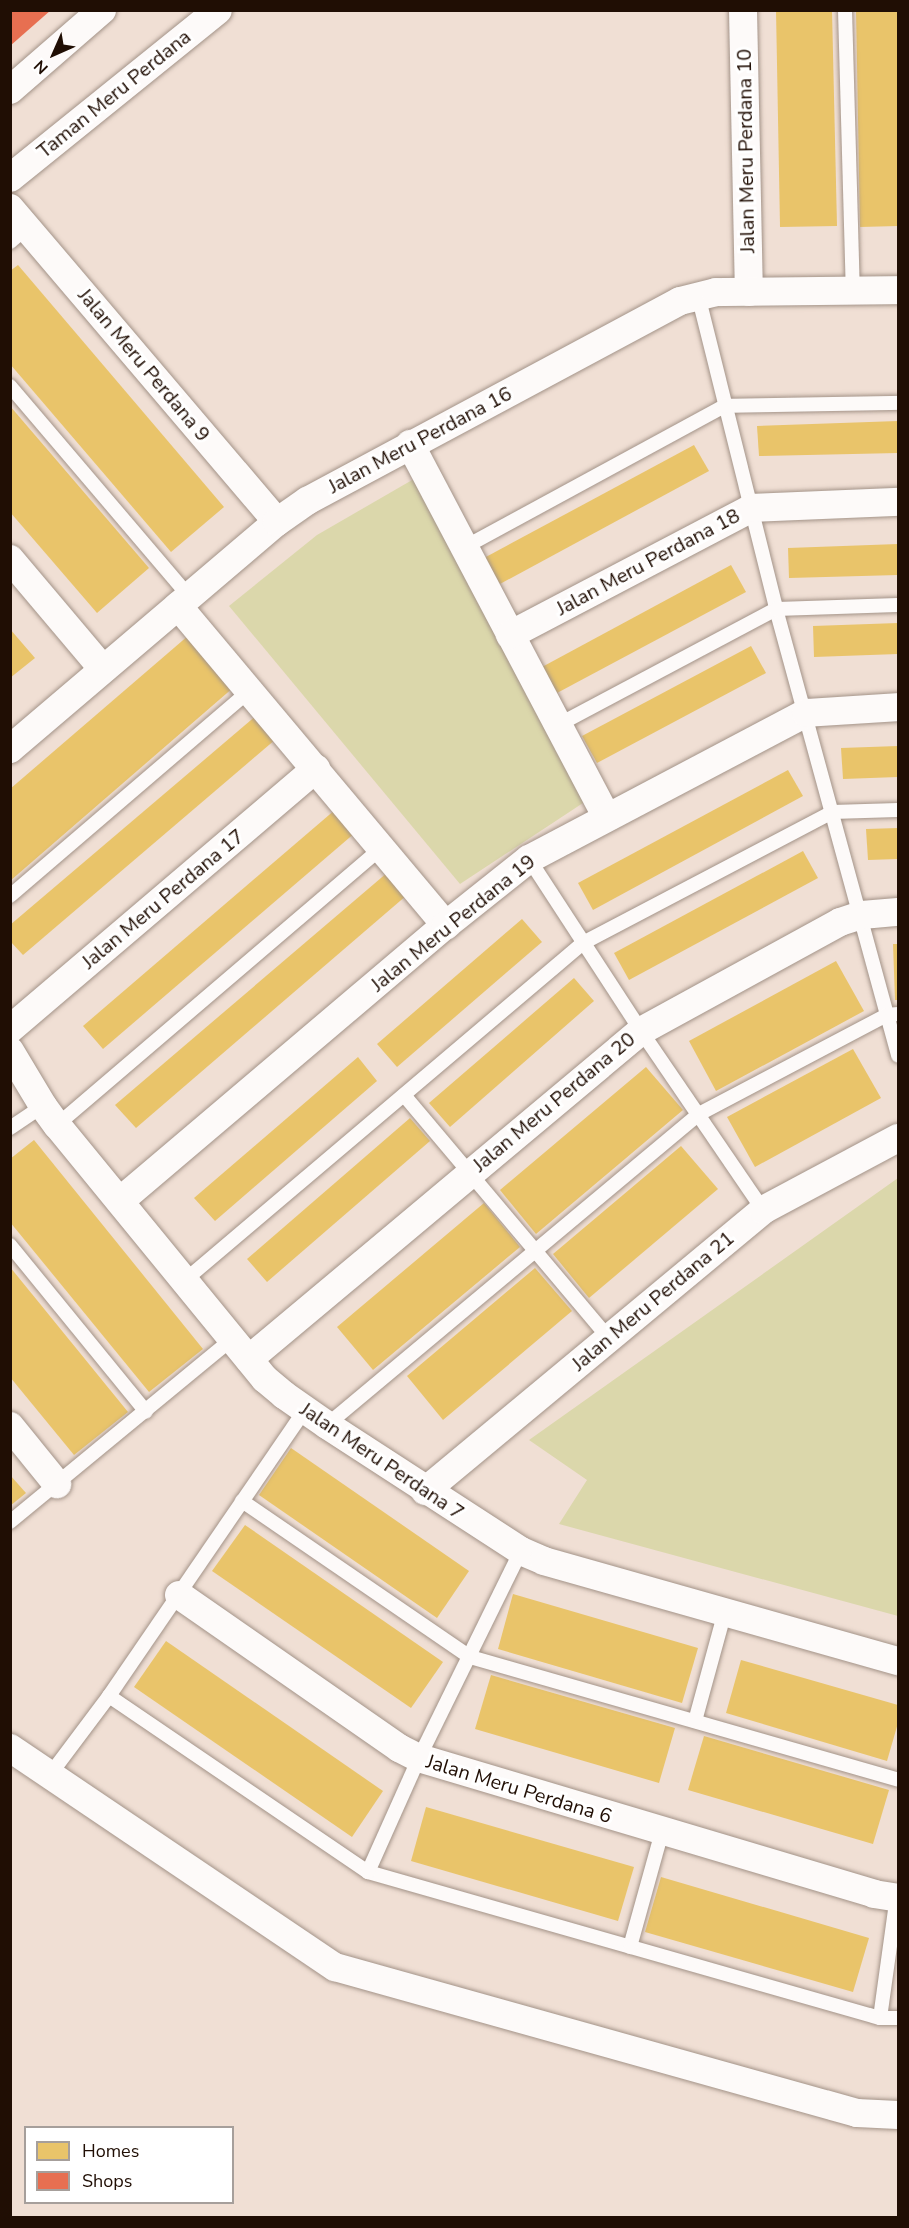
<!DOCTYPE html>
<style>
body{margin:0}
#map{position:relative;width:909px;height:2228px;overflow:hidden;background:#f0dfd4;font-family:"Nunito Sans",sans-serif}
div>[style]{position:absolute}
.green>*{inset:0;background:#dbd7ab}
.homes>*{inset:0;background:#e9c46a}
.shops>*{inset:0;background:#e76f51}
.roads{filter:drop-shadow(0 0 2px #a39388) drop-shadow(0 0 2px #a39388)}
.service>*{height:14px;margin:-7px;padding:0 7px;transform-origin:7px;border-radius:7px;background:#fdfaf9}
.minor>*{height:28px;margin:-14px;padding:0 14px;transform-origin:14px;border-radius:14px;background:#fdfaf9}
span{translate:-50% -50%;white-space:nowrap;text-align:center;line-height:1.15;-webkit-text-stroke:6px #fff;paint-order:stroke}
.street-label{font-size:20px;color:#200e04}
.frame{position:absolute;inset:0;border:12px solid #200e04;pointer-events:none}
.legend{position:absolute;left:24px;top:2126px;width:210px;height:78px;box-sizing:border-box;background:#fff;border:2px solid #a69f9b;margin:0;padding:8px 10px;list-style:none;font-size:18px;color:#200e04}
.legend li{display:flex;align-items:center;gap:12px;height:30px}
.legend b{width:30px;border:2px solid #a69f9b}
.north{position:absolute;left:24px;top:24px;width:60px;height:60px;-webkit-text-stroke:4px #fff;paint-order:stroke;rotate:225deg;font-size:16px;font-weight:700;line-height:24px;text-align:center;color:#200e04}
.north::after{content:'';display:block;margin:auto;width:21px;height:27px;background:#200e04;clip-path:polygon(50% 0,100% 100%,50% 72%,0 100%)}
</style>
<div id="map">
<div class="green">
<i style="clip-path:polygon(426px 472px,586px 801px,460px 884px,229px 606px,317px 535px)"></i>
<i style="clip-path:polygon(898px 1178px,898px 1616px,559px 1524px,587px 1480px,529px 1440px)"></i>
</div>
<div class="homes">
<i style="clip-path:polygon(776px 10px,832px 10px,837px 226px,780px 227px)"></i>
<i style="clip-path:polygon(856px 10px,898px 10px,898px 226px,860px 227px)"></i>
<i style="clip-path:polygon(18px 265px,224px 507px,171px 552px,10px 364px,10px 271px)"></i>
<i style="clip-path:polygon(10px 406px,149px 568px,97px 613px,10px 512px)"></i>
<i style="clip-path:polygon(898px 421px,898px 453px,759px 456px,757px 426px)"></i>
<i style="clip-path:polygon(694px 445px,709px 471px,500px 584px,484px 558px)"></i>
<i style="clip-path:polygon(898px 544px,898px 575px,789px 578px,788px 548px)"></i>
<i style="clip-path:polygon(731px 565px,746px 592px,557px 693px,542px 667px)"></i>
<i style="clip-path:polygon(898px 623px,898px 654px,814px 657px,813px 626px)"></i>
<i style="clip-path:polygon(10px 629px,35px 658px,10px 678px)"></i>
<i style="clip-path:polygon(189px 635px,234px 687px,10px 881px,10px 789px)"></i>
<i style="clip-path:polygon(751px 646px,766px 673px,597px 763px,582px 736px)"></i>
<i style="clip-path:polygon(257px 715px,276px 739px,23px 955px,10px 941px,10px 925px)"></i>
<i style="clip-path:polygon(898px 746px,898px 777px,843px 779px,841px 748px)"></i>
<i style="clip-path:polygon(788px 770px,803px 796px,593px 910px,578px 883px)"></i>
<i style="clip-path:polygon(336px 809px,356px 832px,103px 1049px,83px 1026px)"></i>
<i style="clip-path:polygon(898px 828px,898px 859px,868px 860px,866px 829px)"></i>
<i style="clip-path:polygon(803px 851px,818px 878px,629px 980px,614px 953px)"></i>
<i style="clip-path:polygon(388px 872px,407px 895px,136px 1128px,115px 1105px)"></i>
<i style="clip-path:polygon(522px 919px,542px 942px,397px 1067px,377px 1044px)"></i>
<i style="clip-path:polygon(893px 944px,898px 944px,898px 1000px,895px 1000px)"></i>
<i style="clip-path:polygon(836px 961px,864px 1011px,716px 1091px,689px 1041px)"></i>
<i style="clip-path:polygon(574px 978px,594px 1001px,450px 1127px,429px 1103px)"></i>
<i style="clip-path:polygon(853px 1049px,881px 1098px,755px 1167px,727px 1117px)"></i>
<i style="clip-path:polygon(358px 1057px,377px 1081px,215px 1221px,194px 1198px)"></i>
<i style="clip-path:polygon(646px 1067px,683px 1110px,536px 1234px,500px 1190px)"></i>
<i style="clip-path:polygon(410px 1118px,430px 1141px,267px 1282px,247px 1259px)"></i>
<i style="clip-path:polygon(34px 1140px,203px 1349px,149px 1392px,10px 1222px,10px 1159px)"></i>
<i style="clip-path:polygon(681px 1146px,718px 1189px,589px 1298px,553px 1254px)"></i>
<i style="clip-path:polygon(484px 1203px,520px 1247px,373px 1370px,337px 1327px)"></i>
<i style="clip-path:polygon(10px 1267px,128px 1412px,74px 1455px,10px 1377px)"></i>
<i style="clip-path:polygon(535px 1268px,572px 1311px,443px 1420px,407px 1376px)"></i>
<i style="clip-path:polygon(291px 1448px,469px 1571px,437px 1618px,259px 1495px)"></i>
<i style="clip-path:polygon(10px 1475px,26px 1493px,10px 1506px)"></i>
<i style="clip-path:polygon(245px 1525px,443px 1662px,411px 1708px,212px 1571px)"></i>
<i style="clip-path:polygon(513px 1594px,698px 1648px,682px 1703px,498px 1649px)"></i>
<i style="clip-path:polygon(166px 1641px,383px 1791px,352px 1837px,134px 1687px)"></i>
<i style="clip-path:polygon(741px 1660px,898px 1705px,898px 1723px,887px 1761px,726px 1713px)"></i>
<i style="clip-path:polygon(491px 1675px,675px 1728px,659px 1783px,475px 1729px)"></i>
<i style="clip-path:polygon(704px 1736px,889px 1790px,873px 1844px,688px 1790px)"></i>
<i style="clip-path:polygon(426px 1807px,634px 1867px,618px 1921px,411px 1861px)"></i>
<i style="clip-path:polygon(661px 1877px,869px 1938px,853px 1992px,645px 1932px)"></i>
</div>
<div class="shops">
<i style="clip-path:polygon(10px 10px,51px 10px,10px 46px)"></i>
</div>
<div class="roads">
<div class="service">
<i style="left:845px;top:10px;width:281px;rotate:88.4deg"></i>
<i style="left:10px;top:242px;width:21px;rotate:-41deg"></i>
<i style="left:698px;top:295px;width:324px;rotate:76deg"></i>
<i style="left:776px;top:609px;width:463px;rotate:74.7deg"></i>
<i style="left:10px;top:386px;width:276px;rotate:49.6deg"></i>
<i style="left:463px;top:548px;width:297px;rotate:-28.5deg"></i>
<i style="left:724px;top:406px;width:174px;rotate:-1deg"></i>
<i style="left:558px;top:725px;width:247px;rotate:-28deg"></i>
<i style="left:776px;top:609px;width:122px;rotate:-1.9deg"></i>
<i style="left:529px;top:859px;width:205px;rotate:56.9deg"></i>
<i style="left:641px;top:1031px;width:217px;rotate:55.7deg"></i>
<i style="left:10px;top:896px;width:316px;rotate:-40.6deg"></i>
<i style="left:404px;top:1095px;width:317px;rotate:49.9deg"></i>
<i style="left:57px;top:1125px;width:428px;rotate:-40.5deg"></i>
<i style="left:10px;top:1128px;width:40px;rotate:-34deg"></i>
<i style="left:10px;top:1245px;width:215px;rotate:50.8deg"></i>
<i style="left:184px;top:1281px;width:523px;rotate:-40.27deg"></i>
<i style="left:583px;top:943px;width:281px;rotate:-27.7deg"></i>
<i style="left:832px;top:812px;width:66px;rotate:-1.7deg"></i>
<i style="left:327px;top:1425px;width:485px;rotate:-39.9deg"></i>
<i style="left:699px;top:1114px;width:212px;rotate:-27.8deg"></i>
<i style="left:887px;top:1015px;width:11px;rotate:-5deg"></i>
<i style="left:242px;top:1501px;width:276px;rotate:34.4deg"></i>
<i style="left:470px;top:1657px;width:445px;rotate:16deg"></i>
<i style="left:10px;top:1522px;width:288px;rotate:-39.5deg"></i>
<i style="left:109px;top:1696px;width:313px;rotate:34.2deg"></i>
<i style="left:368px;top:1872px;width:532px;rotate:15.92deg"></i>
<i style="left:880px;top:2018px;width:18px"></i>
<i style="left:695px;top:1721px;width:114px;rotate:-74.7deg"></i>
<i style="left:49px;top:1776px;width:100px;rotate:-53.1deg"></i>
<i style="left:109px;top:1696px;width:347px;rotate:-55.6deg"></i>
<i style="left:368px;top:1872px;width:125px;rotate:-65.9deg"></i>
<i style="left:419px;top:1758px;width:231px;rotate:-63.8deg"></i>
<i style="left:630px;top:1947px;width:119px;rotate:-74.5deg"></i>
<i style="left:880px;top:2018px;width:124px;rotate:-82.1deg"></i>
</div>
<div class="minor">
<i style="left:743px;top:10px;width:282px;rotate:88.8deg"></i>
<i style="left:10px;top:90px;width:122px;rotate:-41deg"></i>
<i style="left:10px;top:178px;width:267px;rotate:-38.9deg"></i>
<i style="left:10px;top:208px;width:412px;rotate:49.6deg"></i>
<i style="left:410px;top:444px;width:422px;rotate:62.2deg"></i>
<i style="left:10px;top:559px;width:144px;rotate:49.8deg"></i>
<i style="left:178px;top:606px;width:417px;rotate:50deg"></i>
<i style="left:510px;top:635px;width:273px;rotate:-27.7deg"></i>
<i style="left:752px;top:508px;width:146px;rotate:-2.4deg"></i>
<i style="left:10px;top:749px;width:350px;rotate:-40.4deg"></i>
<i style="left:277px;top:522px;width:37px;rotate:-35deg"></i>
<i style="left:307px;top:501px;width:423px;rotate:-28.2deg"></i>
<i style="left:680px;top:301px;width:37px;rotate:-14deg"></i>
<i style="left:716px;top:292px;width:182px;rotate:-0.6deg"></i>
<i style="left:10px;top:1029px;width:402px;rotate:-40.4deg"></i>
<i style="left:10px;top:1051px;width:64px;rotate:59deg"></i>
<i style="left:43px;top:1106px;width:24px;rotate:54deg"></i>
<i style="left:57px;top:1125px;width:328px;rotate:50.7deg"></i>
<i style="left:265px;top:1379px;width:25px;rotate:40deg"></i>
<i style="left:284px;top:1395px;width:52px;rotate:34.9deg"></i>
<i style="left:327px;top:1425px;width:231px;rotate:33deg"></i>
<i style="left:521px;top:1551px;width:25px;rotate:23deg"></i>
<i style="left:544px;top:1561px;width:368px;rotate:15.8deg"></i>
<i style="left:120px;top:1201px;width:427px;rotate:-40.3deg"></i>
<i style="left:446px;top:925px;width:106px;rotate:-38.5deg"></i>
<i style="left:529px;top:859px;width:313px;rotate:-27.8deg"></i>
<i style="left:806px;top:713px;width:92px;rotate:-3.7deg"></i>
<i style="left:249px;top:1359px;width:511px;rotate:-39.92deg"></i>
<i style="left:641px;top:1031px;width:227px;rotate:-28.7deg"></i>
<i style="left:840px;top:922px;width:23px;rotate:-18deg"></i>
<i style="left:862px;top:915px;width:36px;rotate:-5deg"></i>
<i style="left:10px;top:1426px;width:75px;rotate:51deg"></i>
<i style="left:425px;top:1491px;width:440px;rotate:-39.7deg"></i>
<i style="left:763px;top:1210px;width:153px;rotate:-28.1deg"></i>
<i style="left:179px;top:1595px;width:268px;rotate:34.8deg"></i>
<i style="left:399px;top:1748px;width:22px;rotate:27deg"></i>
<i style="left:419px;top:1758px;width:475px;rotate:16.6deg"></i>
<i style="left:874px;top:1894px;width:24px;rotate:9deg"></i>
<i style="left:10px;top:1748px;width:392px;rotate:34deg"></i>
<i style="left:335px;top:1967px;width:542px;rotate:15.63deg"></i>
<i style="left:857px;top:2113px;width:41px;rotate:2.8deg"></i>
</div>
</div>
<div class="street-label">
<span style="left:114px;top:94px;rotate:-39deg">Taman Meru Perdana</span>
<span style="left:746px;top:151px;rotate:-91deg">Jalan Meru Perdana 10</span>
<span style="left:144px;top:365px;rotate:50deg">Jalan Meru Perdana 9</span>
<span style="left:420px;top:440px;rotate:-28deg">Jalan Meru Perdana 16</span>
<span style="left:648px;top:562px;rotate:-28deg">Jalan Meru Perdana 18</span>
<span style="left:163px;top:899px;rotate:-40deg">Jalan Meru Perdana 17</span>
<span style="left:453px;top:923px;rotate:-39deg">Jalan Meru Perdana 19</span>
<span style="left:554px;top:1102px;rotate:-40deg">Jalan Meru Perdana 20</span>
<span style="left:653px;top:1301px;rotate:-40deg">Jalan Meru Perdana 21</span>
<span style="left:382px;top:1461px;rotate:34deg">Jalan Meru Perdana 7</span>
<span style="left:519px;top:1789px;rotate:17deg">Jalan Meru Perdana 6</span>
</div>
<div class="frame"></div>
<ul class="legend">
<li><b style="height:16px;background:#e9c46a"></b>Homes</li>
<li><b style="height:16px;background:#e76f51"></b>Shops</li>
</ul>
<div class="north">N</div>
</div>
